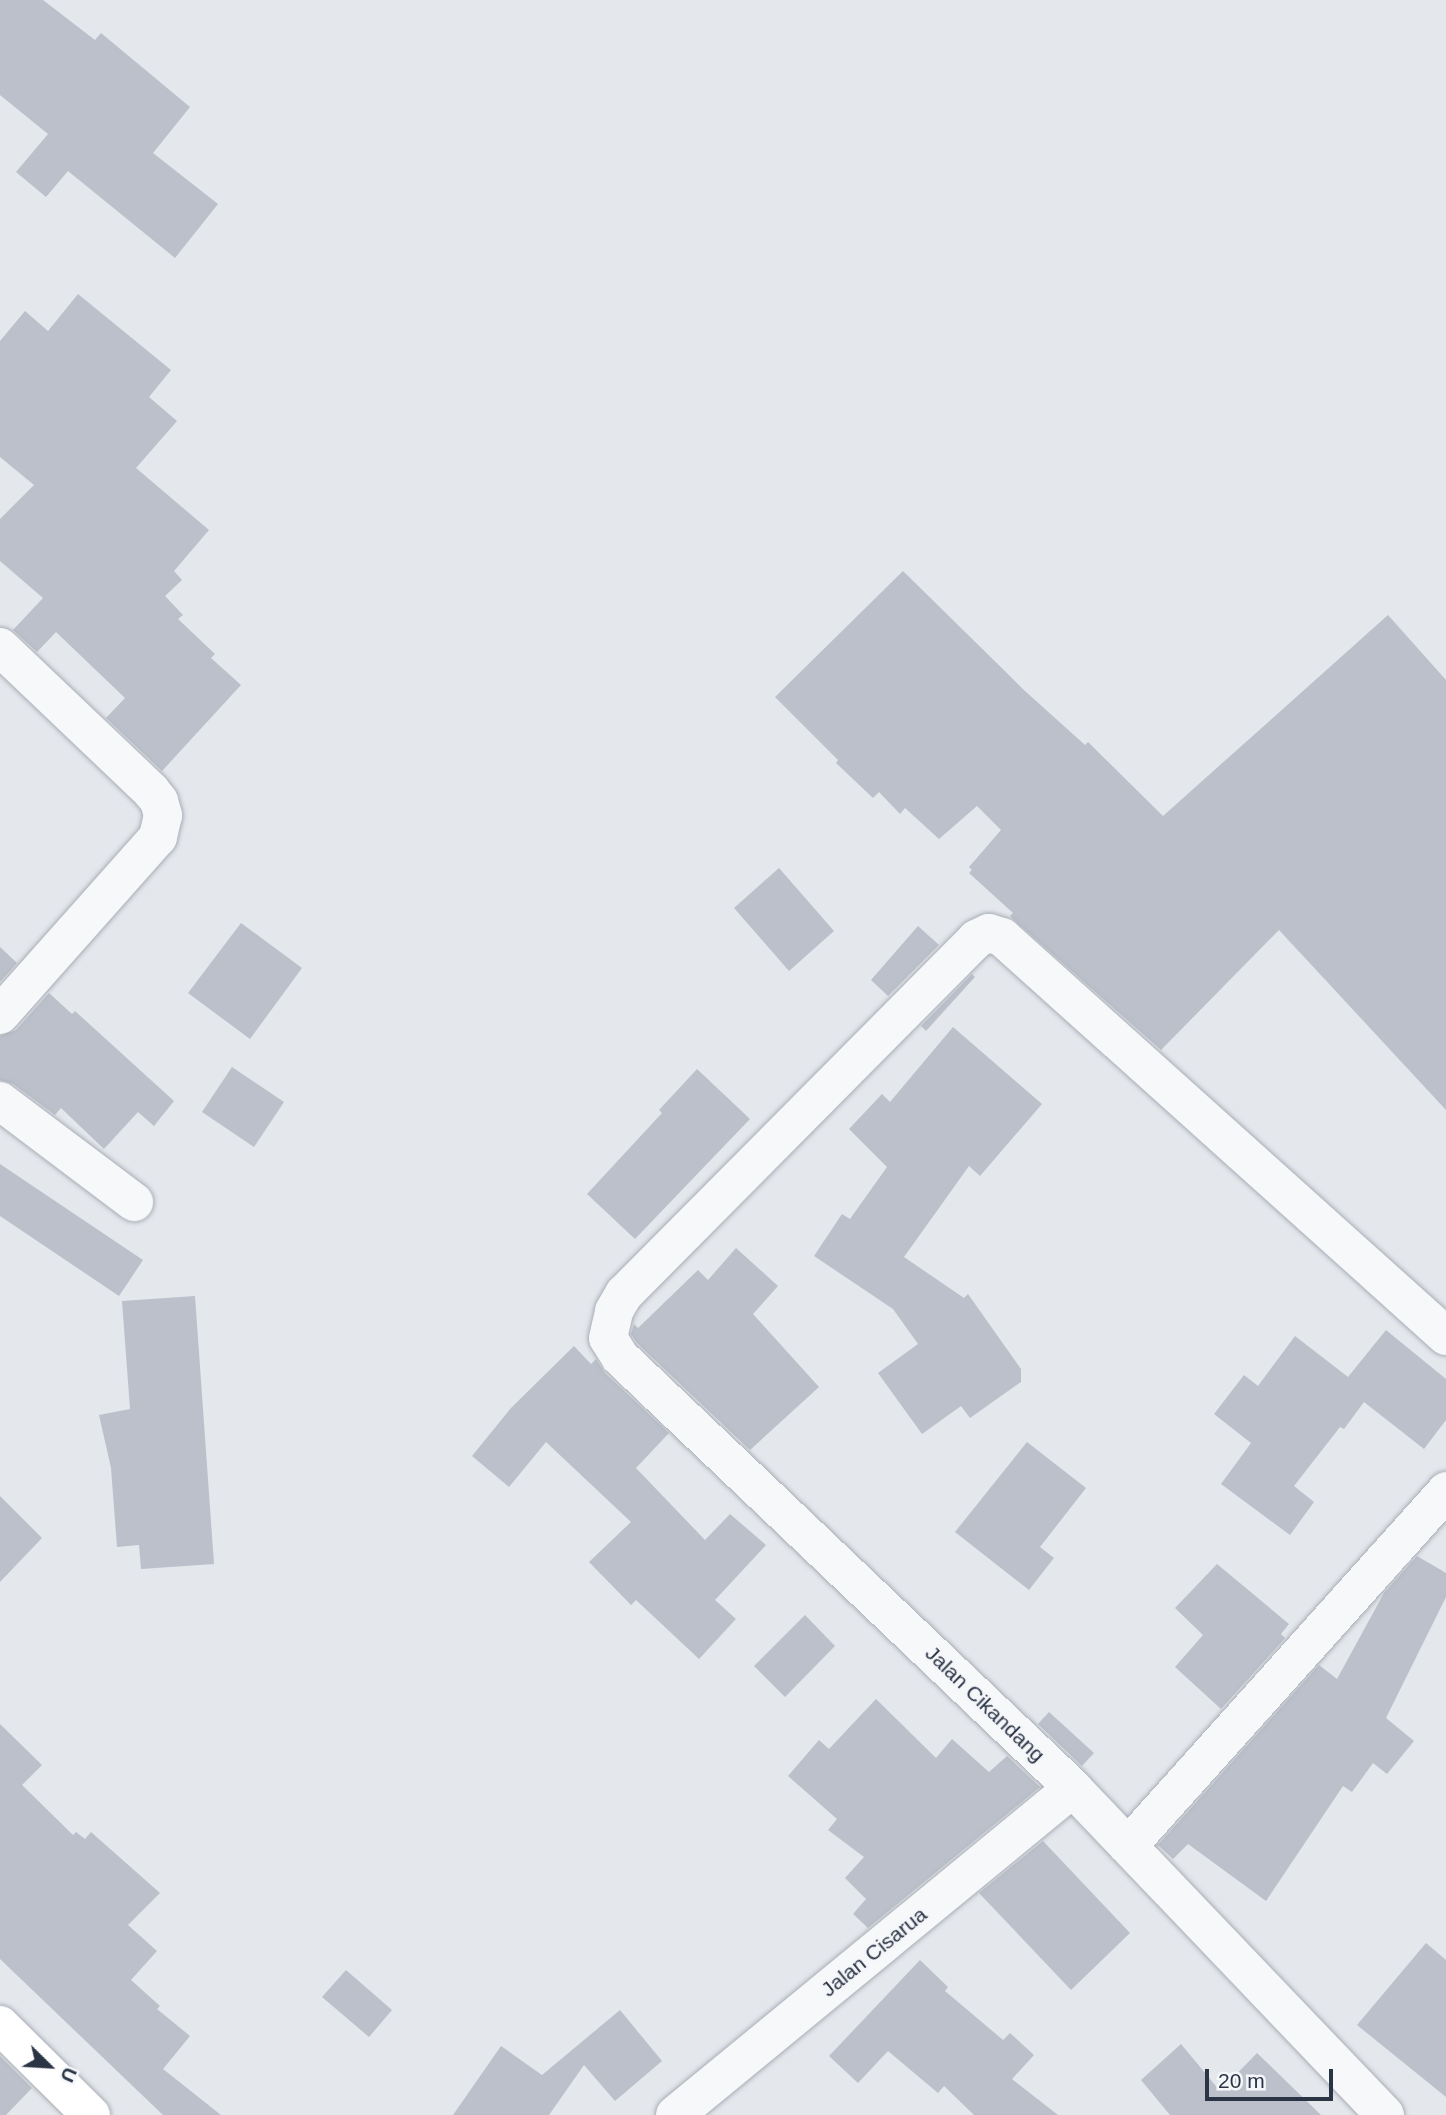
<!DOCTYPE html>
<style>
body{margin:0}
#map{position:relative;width:1446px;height:2115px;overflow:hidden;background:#e4e7ec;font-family:Arial,sans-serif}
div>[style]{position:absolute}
.building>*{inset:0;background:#bbc0ca}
.roads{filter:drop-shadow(0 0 2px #a9aeb7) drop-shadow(0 0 2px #a9aeb7)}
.minor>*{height:38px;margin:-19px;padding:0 19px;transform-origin:19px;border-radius:19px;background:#f7f8fa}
.major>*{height:38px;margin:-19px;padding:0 19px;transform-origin:19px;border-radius:19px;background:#fff}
span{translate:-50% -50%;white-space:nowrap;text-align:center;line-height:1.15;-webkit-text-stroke:5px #f4f6f9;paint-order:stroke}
.street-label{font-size:21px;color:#2b3445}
.north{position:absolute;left:14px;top:2031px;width:70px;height:70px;-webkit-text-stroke:5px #f4f6f9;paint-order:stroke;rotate:114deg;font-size:19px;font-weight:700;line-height:28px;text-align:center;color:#2b3445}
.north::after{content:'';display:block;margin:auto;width:24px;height:32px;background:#2b3445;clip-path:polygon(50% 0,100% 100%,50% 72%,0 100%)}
.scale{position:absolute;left:1205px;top:2069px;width:128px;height:32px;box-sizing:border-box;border:4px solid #2b3445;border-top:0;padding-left:9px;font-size:21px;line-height:24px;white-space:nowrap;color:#2b3445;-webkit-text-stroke:5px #f4f6f9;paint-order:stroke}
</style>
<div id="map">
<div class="building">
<i style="clip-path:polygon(0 0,43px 0,95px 40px,101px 33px,190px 107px,153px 153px,218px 204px,175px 258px,68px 171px,46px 197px,16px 172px,48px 134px,0 95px)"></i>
<i style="clip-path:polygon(78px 294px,171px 370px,149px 397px,177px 421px,136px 468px,209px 530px,174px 571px,182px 580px,165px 596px,183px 615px,178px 619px,215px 654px,211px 658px,241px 685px,162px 771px,106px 718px,125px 698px,56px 632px,37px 652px,13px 630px,43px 598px,0 561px,0 519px,34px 485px,0 457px,0 341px,25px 311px,48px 331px)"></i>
<i style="clip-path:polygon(903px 571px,1025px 691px,1085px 745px,1088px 742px,1163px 816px,1388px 615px,1446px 680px,1446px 1110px,1279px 930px,1161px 1050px,1013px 919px,1010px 916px,1013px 913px,969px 873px,972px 870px,969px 867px,1001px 830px,977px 806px,939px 839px,905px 808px,900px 814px,879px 792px,873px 798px,836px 763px,838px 760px,775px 697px)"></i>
<i style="clip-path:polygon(779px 868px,834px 931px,789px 971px,734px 908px)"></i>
<i style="clip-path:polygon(241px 923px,302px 968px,250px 1039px,188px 993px)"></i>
<i style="clip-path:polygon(918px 926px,939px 945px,888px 996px,871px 980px)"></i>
<i style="clip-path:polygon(0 947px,17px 963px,0 982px)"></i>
<i style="clip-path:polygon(972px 974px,975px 977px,926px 1031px,921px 1026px)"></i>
<i style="clip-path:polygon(49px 993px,72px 1014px,75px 1011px,174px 1101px,154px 1126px,138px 1112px,104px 1149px,61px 1108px,55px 1115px,13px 1084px,0 1080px,0 1036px,16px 1030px)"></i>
<i style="clip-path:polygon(953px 1027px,1042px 1104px,980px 1176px,969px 1166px,904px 1257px,964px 1298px,968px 1294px,1021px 1369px,1021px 1382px,970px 1418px,961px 1406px,922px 1434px,878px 1373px,918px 1344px,893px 1309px,814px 1256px,842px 1214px,850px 1219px,887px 1167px,849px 1129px,882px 1094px,890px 1102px)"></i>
<i style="clip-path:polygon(232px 1067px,284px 1102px,254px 1147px,202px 1112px)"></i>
<i style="clip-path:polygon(697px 1069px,750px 1119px,635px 1239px,587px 1194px,662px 1113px,659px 1110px)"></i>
<i style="clip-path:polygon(0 1164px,143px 1260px,119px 1296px,0 1216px)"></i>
<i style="clip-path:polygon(736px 1248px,778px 1286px,753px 1314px,819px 1387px,750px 1450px,637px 1343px,631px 1334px,634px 1324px,638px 1328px,698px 1270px,708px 1280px)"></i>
<i style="clip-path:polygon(195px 1296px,214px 1564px,141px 1569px,139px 1545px,117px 1547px,111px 1468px,99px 1415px,130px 1409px,122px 1301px)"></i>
<i style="clip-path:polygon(1386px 1330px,1446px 1379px,1446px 1420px,1424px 1449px,1364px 1402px,1344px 1429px,1340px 1427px,1294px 1486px,1314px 1502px,1290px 1535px,1221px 1484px,1251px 1443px,1214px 1414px,1244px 1375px,1258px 1386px,1295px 1336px,1348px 1377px)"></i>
<i style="clip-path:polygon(574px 1346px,591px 1364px,596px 1359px,605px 1373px,669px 1433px,636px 1468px,705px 1540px,730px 1514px,766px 1545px,715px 1600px,736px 1619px,699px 1659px,636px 1600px,631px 1605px,589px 1562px,631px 1522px,546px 1442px,509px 1487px,472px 1456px,511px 1408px)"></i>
<i style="clip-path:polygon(1027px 1442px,1086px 1488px,1040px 1547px,1054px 1558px,1029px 1590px,955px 1532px)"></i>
<i style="clip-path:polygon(0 1496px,42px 1538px,0 1582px)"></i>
<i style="clip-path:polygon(1417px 1556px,1446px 1573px,1446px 1597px,1386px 1718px,1414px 1741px,1387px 1774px,1373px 1763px,1352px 1792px,1343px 1786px,1266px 1901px,1188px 1844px,1173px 1859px,1158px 1845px,1319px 1665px,1337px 1679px,1384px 1593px)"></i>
<i style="clip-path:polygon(1217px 1564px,1289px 1624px,1281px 1634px,1285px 1638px,1221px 1709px,1175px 1667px,1203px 1635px,1175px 1608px)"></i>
<i style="clip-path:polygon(805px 1615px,835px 1646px,785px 1697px,754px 1666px)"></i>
<i style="clip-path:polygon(876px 1699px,936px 1758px,952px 1739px,989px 1772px,1007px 1756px,1040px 1787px,868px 1928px,853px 1914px,866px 1899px,845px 1878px,864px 1857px,828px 1830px,837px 1819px,788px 1776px,819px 1740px,829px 1749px)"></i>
<i style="clip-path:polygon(1049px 1712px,1094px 1753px,1082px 1766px,1038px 1724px)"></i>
<i style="clip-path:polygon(0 1724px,42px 1765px,22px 1785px,73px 1835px,76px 1832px,85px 1839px,91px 1832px,160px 1893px,128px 1925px,157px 1951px,131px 1980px,160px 2006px,157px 2009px,190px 2036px,163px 2069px,221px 2115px,163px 2115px,0 1959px)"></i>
<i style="clip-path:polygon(1043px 1841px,1130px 1933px,1071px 1990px,979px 1893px)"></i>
<i style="clip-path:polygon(1426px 1943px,1446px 1960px,1446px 2097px,1357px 2025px)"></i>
<i style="clip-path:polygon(920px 1960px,948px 1987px,945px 1991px,1003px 2040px,1010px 2033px,1034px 2055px,1012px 2079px,1058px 2115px,974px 2115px,944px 2086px,938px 2093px,888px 2051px,858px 2083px,829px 2056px)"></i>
<i style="clip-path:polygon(346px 1970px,392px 2010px,369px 2037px,322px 1997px)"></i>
<i style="clip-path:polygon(620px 2010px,662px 2061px,615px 2101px,584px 2065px,549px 2115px,453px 2115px,501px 2046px,542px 2075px)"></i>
<i style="clip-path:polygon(1181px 2044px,1220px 2091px,1257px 2053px,1321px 2115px,1170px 2115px,1141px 2080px)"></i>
<i style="clip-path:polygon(0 2056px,32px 2088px,6px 2115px,0 2115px)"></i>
</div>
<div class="roads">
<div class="minor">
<i style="left:0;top:647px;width:209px;rotate:43.6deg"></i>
<i style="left:151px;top:791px;width:13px;rotate:51deg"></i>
<i style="left:159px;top:801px;width:15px;rotate:74deg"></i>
<i style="left:163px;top:815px;width:23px;rotate:103deg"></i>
<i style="left:158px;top:837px;width:238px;rotate:131.6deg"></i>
<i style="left:0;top:1101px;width:168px;rotate:37deg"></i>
<i style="left:1128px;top:1846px;width:477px;rotate:-48.1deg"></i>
<i style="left:675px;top:2115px;width:515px;rotate:-39.41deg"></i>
<i style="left:1385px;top:2115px;width:452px;rotate:-133.7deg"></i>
<i style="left:1073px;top:1788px;width:625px;rotate:-136.43deg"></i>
<i style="left:620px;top:1357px;width:22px;rotate:-122deg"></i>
<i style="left:608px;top:1338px;width:28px;rotate:-77deg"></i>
<i style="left:614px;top:1311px;width:20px;rotate:-60deg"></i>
<i style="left:624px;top:1294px;width:500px;rotate:-45.2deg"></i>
<i style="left:976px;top:939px;width:14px;rotate:-25deg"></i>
<i style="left:989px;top:933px;width:14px;rotate:17deg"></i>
<i style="left:1002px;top:937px;width:597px;rotate:41.94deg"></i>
</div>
<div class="major">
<i style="left:0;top:2025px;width:128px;rotate:44.7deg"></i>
</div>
</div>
<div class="street-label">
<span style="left:985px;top:1704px;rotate:44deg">Jalan Cikandang</span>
<span style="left:874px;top:1952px;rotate:-39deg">Jalan Cisarua</span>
</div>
<div class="north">U</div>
<div class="scale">20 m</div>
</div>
